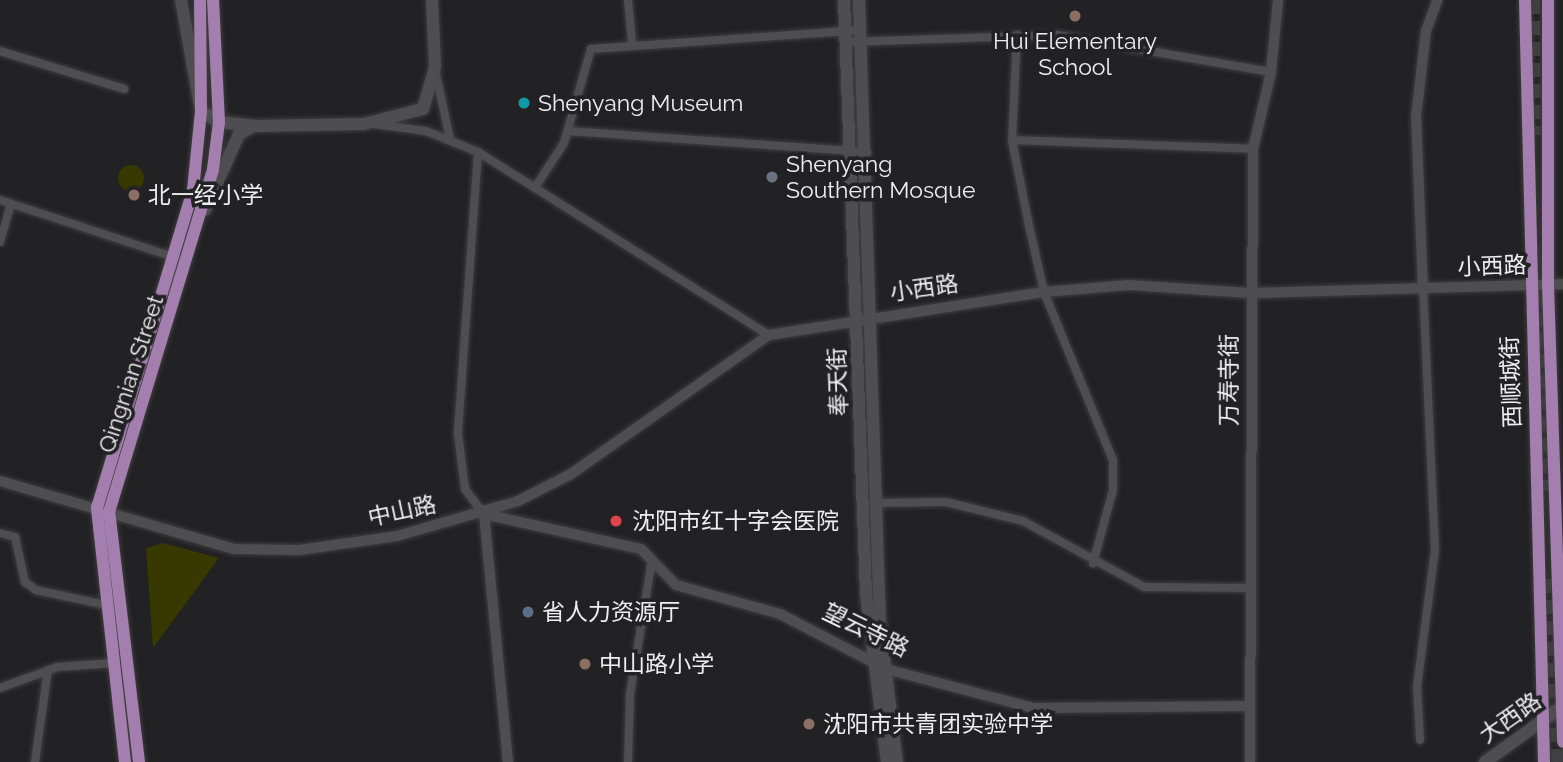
<!DOCTYPE html>
<meta charset="utf-8">
<style>
body{margin:0}
#map{position:relative;width:1563px;height:762px;overflow:hidden;background:#222123;font-family:Raleway,"Noto Sans SC",sans-serif}
div>[style]{position:absolute}
.green>*{inset:0;background:#383801}
.round{border-radius:50%}
.trunk-tunnel>*{height:14px;margin-top:-7px;transform-origin:0;background:repeating-linear-gradient(90deg,#414042 0 14px,transparent 0 21px)}
.roads{filter:drop-shadow(0 0 2px #3e3d3e) drop-shadow(0 0 2px #3e3d3e)}
.minor>*{height:8px;margin:-4px;padding:0 4px;transform-origin:4px;border-radius:4px;background:#4e4d50}
.tertiary>*{height:10px;margin:-5px;padding:0 5px;transform-origin:5px;border-radius:5px;background:#4e4d50}
.secondary>*{height:12px;margin:-6px;padding:0 6px;transform-origin:6px;border-radius:6px;background:#4e4d50}
.primary>*{height:12px;margin:-6px;padding:0 6px;transform-origin:6px;border-radius:6px;background:#a37eae}
.dots>*{width:19px;height:19px;translate:-50% -50%;box-sizing:border-box;border:4px solid #222123;border-radius:50%}
span{translate:-50% -50%;white-space:nowrap;text-align:center;line-height:1.15;-webkit-text-stroke:7px #222123;paint-order:stroke}
.poi-label{font-size:23px;color:#eeedef}
.left{translate:0 -50%;text-align:left}
.street-label{font-size:23px;color:#eeedef}
</style>
<div id="map">
<div class="green">
<i class="round" style="left:118px;top:165px;width:26px;height:26px"></i>
<i style="clip-path:polygon(163px 543px,219px 558px,153px 648px,146px 548px)"></i>
</div>
<div class="trunk-tunnel">
<i style="left:1533px;top:0;width:135px;rotate:89.6deg"></i>
<i style="left:1543px;top:291px;width:200px;rotate:88.3deg"></i>
<i style="left:1545px;top:579px;width:147px;rotate:88.1deg"></i>
<i style="left:1557px;top:728px;width:34px;rotate:88deg"></i>
</div>
<div class="roads">
<div class="minor">
<i style="left:628px;top:0;width:42px;rotate:84.6deg"></i>
<i style="left:1017px;top:35px;width:105px;rotate:92.7deg"></i>
<i style="left:1012px;top:140px;width:83px;rotate:78.8deg"></i>
<i style="left:1028px;top:221px;width:73px;rotate:77.3deg"></i>
<i style="left:1044px;top:292px;width:182px;rotate:67.7deg"></i>
<i style="left:1113px;top:460px;width:30px;rotate:90deg"></i>
<i style="left:1113px;top:490px;width:76px;rotate:105.3deg"></i>
<i style="left:847px;top:42px;width:210px;rotate:-1.9deg"></i>
<i style="left:1057px;top:35px;width:217px;rotate:9.8deg"></i>
<i style="left:0;top:51px;width:130px;rotate:17deg"></i>
<i style="left:436px;top:74px;width:66px;rotate:77.8deg"></i>
<i style="left:374px;top:124px;width:52px;rotate:7.7deg"></i>
<i style="left:426px;top:131px;width:56px;rotate:22deg"></i>
<i style="left:478px;top:152px;width:344px;rotate:32.2deg"></i>
<i style="left:568px;top:131px;width:300px;rotate:4deg"></i>
<i style="left:1012px;top:140px;width:241px;rotate:2.1deg"></i>
<i style="left:478px;top:152px;width:283px;rotate:94.1deg"></i>
<i style="left:458px;top:434px;width:55px;rotate:82.7deg"></i>
<i style="left:465px;top:489px;width:31px;rotate:53deg"></i>
<i style="left:536px;top:186px;width:51px;rotate:-56.9deg"></i>
<i style="left:564px;top:143px;width:98px;rotate:-74deg"></i>
<i style="left:591px;top:49px;width:271px;rotate:-4deg"></i>
<i style="left:0;top:200px;width:185px;rotate:18.2deg"></i>
<i style="left:0;top:242px;width:40px;rotate:-74deg"></i>
<i style="left:875px;top:503px;width:71px;rotate:-0.8deg"></i>
<i style="left:946px;top:502px;width:79px;rotate:13.9deg"></i>
<i style="left:1023px;top:521px;width:138px;rotate:28.6deg"></i>
<i style="left:1144px;top:587px;width:106px;rotate:0.5deg"></i>
<i style="left:0;top:533px;width:16px;rotate:15deg"></i>
<i style="left:15px;top:537px;width:46px;rotate:77.5deg"></i>
<i style="left:25px;top:582px;width:14px;rotate:36deg"></i>
<i style="left:36px;top:590px;width:72px;rotate:12.1deg"></i>
<i style="left:0;top:688px;width:61px;rotate:-20.2deg"></i>
<i style="left:57px;top:667px;width:57px;rotate:-4deg"></i>
<i style="left:1420px;top:740px;width:53px;rotate:-93.2deg"></i>
<i style="left:1417px;top:687px;width:138px;rotate:-82.5deg"></i>
<i style="left:1435px;top:550px;width:261px;rotate:-92.6deg"></i>
<i style="left:35px;top:762px;width:93px;rotate:-82deg"></i>
<i style="left:628px;top:762px;width:68px;rotate:-88.3deg"></i>
<i style="left:630px;top:694px;width:136px;rotate:-80.7deg"></i>
</div>
<div class="tertiary">
<i style="left:1423px;top:289px;width:172px;rotate:-92.3deg"></i>
<i style="left:1416px;top:117px;width:87px;rotate:-83.4deg"></i>
<i style="left:1426px;top:31px;width:33px;rotate:-70deg"></i>
<i style="left:0;top:481px;width:244px;rotate:16.2deg"></i>
<i style="left:234px;top:549px;width:65px;rotate:0.9deg"></i>
<i style="left:299px;top:550px;width:99px;rotate:-8.1deg"></i>
<i style="left:397px;top:536px;width:126px;rotate:-16.1deg"></i>
<i style="left:518px;top:501px;width:59px;rotate:-27deg"></i>
<i style="left:571px;top:474px;width:242px;rotate:-35.1deg"></i>
<i style="left:769px;top:335px;width:278px;rotate:-8.9deg"></i>
<i style="left:1044px;top:292px;width:85px;rotate:-4.7deg"></i>
<i style="left:1129px;top:285px;width:121px;rotate:3.8deg"></i>
<i style="left:1250px;top:293px;width:313px;rotate:-1.6deg"></i>
<i style="left:508px;top:762px;width:249px;rotate:-95.5deg"></i>
<i style="left:484px;top:514px;width:161px;rotate:12.6deg"></i>
<i style="left:641px;top:549px;width:50px;rotate:45.8deg"></i>
<i style="left:676px;top:585px;width:108px;rotate:15.6deg"></i>
<i style="left:780px;top:614px;width:119px;rotate:27.4deg"></i>
<i style="left:886px;top:669px;width:153px;rotate:14.8deg"></i>
<i style="left:1034px;top:708px;width:216px;rotate:-0.5deg"></i>
<i style="left:1250px;top:762px;width:613px;rotate:-89.72deg"></i>
<i style="left:1253px;top:149px;width:79px;rotate:-76.8deg"></i>
<i style="left:1271px;top:72px;width:72px;rotate:-84.4deg"></i>
</div>
<div class="secondary">
<i style="left:181px;top:0;width:113px;rotate:79.8deg"></i>
<i style="left:201px;top:111px;width:21px;rotate:31deg"></i>
<i style="left:219px;top:122px;width:36px;rotate:6deg"></i>
<i style="left:255px;top:126px;width:109px;rotate:-1.1deg"></i>
<i style="left:364px;top:124px;width:61px;rotate:-14.3deg"></i>
<i style="left:423px;top:109px;width:44px;rotate:-74.1deg"></i>
<i style="left:435px;top:67px;width:67px;rotate:-92.6deg"></i>
<i style="left:844px;top:0;width:594px;rotate:87.88deg"></i>
<i style="left:866px;top:594px;width:169px;rotate:82.9deg"></i>
<i style="left:859px;top:0;width:624px;rotate:88.07deg"></i>
<i style="left:880px;top:624px;width:139px;rotate:83deg"></i>
<i style="left:205px;top:210px;width:83px;rotate:-65.9deg"></i>
<i style="left:239px;top:134px;width:17px;rotate:-28deg"></i>
<i style="left:1485px;top:762px;width:92px;rotate:-35.8deg"></i>
</div>
<div class="primary">
<i style="left:1525px;top:0;width:762px;rotate:88.57deg"></i>
<i style="left:1548px;top:0;width:285px;rotate:90deg"></i>
<i style="left:1548px;top:285px;width:457px;rotate:88.1deg"></i>
<i style="left:125px;top:762px;width:256px;rotate:-96.3deg"></i>
<i style="left:97px;top:508px;width:332px;rotate:-73.2deg"></i>
<i style="left:193px;top:190px;width:79px;rotate:-84.2deg"></i>
<i style="left:201px;top:111px;width:111px;rotate:-90.5deg"></i>
<i style="left:139px;top:762px;width:252px;rotate:-96.8deg"></i>
<i style="left:109px;top:512px;width:358px;rotate:-73.1deg"></i>
<i style="left:213px;top:169px;width:47px;rotate:-82.7deg"></i>
<i style="left:219px;top:122px;width:122px;rotate:-92.8deg"></i>
</div>
</div>
<div class="dots">
<i style="left:1075px;top:16px;background:#8d6e63"></i>
<i style="left:524px;top:103px;background:#0f9aa8"></i>
<i style="left:772px;top:177px;background:#6b7280"></i>
<i style="left:134px;top:195px;background:#8d6e63"></i>
<i style="left:616px;top:521px;background:#e0444e"></i>
<i style="left:528px;top:612px;background:#5c6f8a"></i>
<i style="left:585px;top:664px;background:#8d6e63"></i>
<i style="left:809px;top:724px;background:#8d6e63"></i>
</div>
<div class="poi-label">
<span style="left:1075px;top:54px">Hui Elementary<br>School</span>
<span class="left" style="left:538px;top:103px">Shenyang Museum</span>
<span class="left" style="left:786px;top:177px">Shenyang<br>Southern Mosque</span>
<span class="left" style="left:148px;top:195px">北一经小学</span>
<span class="left" style="left:632px;top:521px">沈阳市红十字会医院</span>
<span class="left" style="left:542px;top:612px">省人力资源厅</span>
<span class="left" style="left:599px;top:664px">中山路小学</span>
<span class="left" style="left:823px;top:724px">沈阳市共青团实验中学</span>
</div>
<div class="street-label">
<span style="left:1492px;top:266px;rotate:-2deg">小西路</span>
<span style="left:924px;top:288px;rotate:-8deg">小西路</span>
<span style="left:131px;top:374px;rotate:-72deg">Qingnian Street</span>
<span style="left:1229px;top:380px;rotate:-90deg">万寿寺街</span>
<span style="left:838px;top:382px;rotate:-92deg">奉天街</span>
<span style="left:1511px;top:382px;rotate:-92deg">西顺城街</span>
<span style="left:402px;top:511px;rotate:-12deg">中山路</span>
<span style="left:866px;top:630px;rotate:26deg">望云寺路</span>
<span style="left:1510px;top:718px;rotate:-35deg">大西路</span>
</div>
</div>
